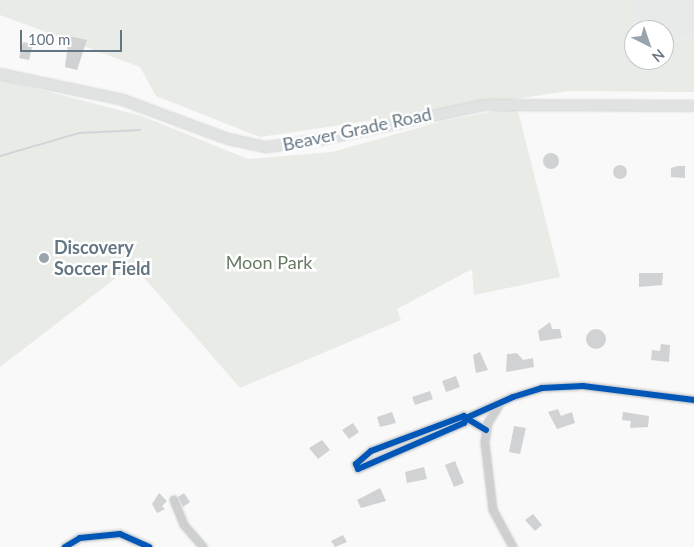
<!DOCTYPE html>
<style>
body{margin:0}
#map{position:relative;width:694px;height:547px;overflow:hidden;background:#f9f9f9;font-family:Lato,sans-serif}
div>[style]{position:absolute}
.built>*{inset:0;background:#e8e9e9}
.green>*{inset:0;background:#e8ebe6}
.stream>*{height:2px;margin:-1px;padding:0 1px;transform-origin:1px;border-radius:1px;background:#ced6d9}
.building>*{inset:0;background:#d0d2d3}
.round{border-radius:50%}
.roads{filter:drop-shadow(0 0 1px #d5d6d7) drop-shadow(0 0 1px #d5d6d7)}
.minor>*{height:8px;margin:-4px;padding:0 4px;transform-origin:4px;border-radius:4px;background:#cecfd0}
.major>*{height:10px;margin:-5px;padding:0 5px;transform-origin:5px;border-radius:5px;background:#e1e2e2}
.cycleway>*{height:6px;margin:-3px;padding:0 3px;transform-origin:3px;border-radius:3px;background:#0057b8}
.dots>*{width:14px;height:14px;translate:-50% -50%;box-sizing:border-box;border:2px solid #fff;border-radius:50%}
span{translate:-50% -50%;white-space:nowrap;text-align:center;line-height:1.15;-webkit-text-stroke:5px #fff;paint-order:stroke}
.street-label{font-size:18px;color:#657683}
.poi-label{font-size:18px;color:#657683;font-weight:700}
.left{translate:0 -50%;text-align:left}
.park-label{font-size:18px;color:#687a64}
.north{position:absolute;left:624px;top:20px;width:50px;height:50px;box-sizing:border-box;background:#fff;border:1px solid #c1c8cd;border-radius:50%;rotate:139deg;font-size:14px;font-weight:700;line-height:20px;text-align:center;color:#657683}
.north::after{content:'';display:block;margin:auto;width:18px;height:22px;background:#99a4ac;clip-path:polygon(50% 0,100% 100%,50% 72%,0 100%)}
.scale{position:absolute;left:20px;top:30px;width:102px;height:22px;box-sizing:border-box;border:2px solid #657683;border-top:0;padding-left:6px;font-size:15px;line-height:18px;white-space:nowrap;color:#657683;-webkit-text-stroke:4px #fff;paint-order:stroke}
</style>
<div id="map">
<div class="built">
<i style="clip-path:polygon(629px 0,694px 0,694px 37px,664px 43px,664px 30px,636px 30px)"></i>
</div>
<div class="green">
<i style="clip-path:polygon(0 0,629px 0,636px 30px,634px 60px,664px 60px,664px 43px,694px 37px,694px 92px,569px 91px,260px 137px,156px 96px,140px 67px,0 15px)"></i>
<i style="clip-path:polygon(0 79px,142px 116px,248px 159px,332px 152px,443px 121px,517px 107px,560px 277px,474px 295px,472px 269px,397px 309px,401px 320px,240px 388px,133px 265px,0 367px)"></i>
</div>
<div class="stream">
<i style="left:0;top:156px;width:82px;rotate:-16.2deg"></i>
<i style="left:79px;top:133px;width:61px;rotate:-2.8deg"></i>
</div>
<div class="building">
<i style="clip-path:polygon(69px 36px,87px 40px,77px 70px,65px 67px)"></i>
<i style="clip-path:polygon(23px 42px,33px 44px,29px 60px,19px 58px)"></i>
<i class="round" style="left:543px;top:153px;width:16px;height:16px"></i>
<i class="round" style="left:613px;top:165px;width:14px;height:14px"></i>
<i style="clip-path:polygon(678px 166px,685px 166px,685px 178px,671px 177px,671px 168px)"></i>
<i style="clip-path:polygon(639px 273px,663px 273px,662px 285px,639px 287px)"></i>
<i style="clip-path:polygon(550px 322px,552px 329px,560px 329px,562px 338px,540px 341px,538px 331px)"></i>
<i class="round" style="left:586px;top:329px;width:20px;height:20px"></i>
<i style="clip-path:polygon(661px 344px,670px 345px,669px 362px,651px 360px,652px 350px,660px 351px)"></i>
<i style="clip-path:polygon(480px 352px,488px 370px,476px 373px,473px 355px)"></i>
<i style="clip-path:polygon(517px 353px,523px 360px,533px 358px,534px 367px,506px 372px,507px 354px)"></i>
<i style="clip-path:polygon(456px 376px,460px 387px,446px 392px,442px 381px)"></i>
<i style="clip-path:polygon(430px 391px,433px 399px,415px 405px,412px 397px)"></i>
<i style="clip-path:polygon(558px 409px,561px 416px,572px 412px,575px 423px,557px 429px,548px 412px)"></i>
<i style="clip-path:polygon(392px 412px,396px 423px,380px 427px,377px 417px)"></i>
<i style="clip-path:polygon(623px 412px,649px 416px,648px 427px,630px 428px,631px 421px,622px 420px)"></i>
<i style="clip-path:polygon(353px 423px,359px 432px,349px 439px,342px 430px)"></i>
<i style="clip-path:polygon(514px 426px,526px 428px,520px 454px,509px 452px)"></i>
<i style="clip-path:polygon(322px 440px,330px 450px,318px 459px,309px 448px)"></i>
<i style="clip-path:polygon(455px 461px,464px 483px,454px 487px,445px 465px)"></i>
<i style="clip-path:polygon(424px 467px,427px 479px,407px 483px,405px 472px)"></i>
<i style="clip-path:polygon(380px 488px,386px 501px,361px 508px,357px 500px)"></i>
<i style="clip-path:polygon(159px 493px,167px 501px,162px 506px,165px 509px,157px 513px,152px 504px)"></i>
<i style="clip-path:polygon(184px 493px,190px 502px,183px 507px,178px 497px)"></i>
<i style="clip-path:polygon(533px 514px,542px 525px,535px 531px,525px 520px)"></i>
<i style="clip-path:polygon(343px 535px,347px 542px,335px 547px,331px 541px)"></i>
</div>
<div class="roads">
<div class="minor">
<i style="left:500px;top:404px;width:22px;rotate:122deg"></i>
<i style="left:488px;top:423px;width:20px;rotate:99deg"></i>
<i style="left:485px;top:443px;width:67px;rotate:83.2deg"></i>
<i style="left:493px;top:510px;width:42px;rotate:61.6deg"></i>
<i style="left:486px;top:430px;width:23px;rotate:-149deg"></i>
<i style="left:466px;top:418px;width:3px;rotate:-135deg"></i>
<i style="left:464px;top:416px;width:99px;rotate:159.4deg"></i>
<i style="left:371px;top:451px;width:20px;rotate:139deg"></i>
<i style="left:356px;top:464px;width:5px;rotate:68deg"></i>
<i style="left:358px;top:469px;width:116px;rotate:-23.5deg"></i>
<i style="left:464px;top:423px;width:5px;rotate:-68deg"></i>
<i style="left:466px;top:418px;width:51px;rotate:-24.1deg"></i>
<i style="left:513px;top:397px;width:30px;rotate:-17deg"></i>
<i style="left:542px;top:388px;width:41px;rotate:-2.8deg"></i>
<i style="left:583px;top:386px;width:112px;rotate:7.2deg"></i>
<i style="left:174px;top:500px;width:27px;rotate:68deg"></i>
<i style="left:184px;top:525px;width:29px;rotate:49deg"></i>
<i style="left:65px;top:547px;width:17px;rotate:-31deg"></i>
<i style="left:80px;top:538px;width:40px;rotate:-5.7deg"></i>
<i style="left:120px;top:534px;width:32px;rotate:24deg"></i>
</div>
<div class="major">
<i style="left:0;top:74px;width:126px;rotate:11.9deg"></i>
<i style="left:123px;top:100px;width:112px;rotate:20.4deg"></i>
<i style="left:228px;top:139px;width:40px;rotate:12deg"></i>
<i style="left:267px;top:147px;width:58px;rotate:-8deg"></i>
<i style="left:324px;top:139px;width:165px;rotate:-11.9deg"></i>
<i style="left:485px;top:105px;width:209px;rotate:0.3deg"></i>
</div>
</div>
<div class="cycleway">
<i style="left:486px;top:430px;width:23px;rotate:-149deg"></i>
<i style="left:466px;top:418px;width:3px;rotate:-135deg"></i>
<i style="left:464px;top:416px;width:99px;rotate:159.4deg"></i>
<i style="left:371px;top:451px;width:20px;rotate:139deg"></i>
<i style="left:356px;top:464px;width:5px;rotate:68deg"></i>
<i style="left:358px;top:469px;width:116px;rotate:-23.5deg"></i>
<i style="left:464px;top:423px;width:5px;rotate:-68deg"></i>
<i style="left:466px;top:418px;width:51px;rotate:-24.1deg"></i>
<i style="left:513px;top:397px;width:30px;rotate:-17deg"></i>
<i style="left:542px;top:388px;width:41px;rotate:-2.8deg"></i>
<i style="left:583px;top:386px;width:112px;rotate:7.2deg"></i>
<i style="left:65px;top:547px;width:17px;rotate:-31deg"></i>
<i style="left:80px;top:538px;width:40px;rotate:-5.7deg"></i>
<i style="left:120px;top:534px;width:32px;rotate:24deg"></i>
</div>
<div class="dots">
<i style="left:44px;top:258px;background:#99a4ac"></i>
</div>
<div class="street-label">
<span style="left:357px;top:129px;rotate:-12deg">Beaver Grade Road</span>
</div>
<div class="poi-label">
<span class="left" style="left:54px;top:258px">Discovery<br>Soccer Field</span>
</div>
<div class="park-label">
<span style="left:269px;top:262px">Moon Park</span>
</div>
<div class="north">N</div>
<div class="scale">100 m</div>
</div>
